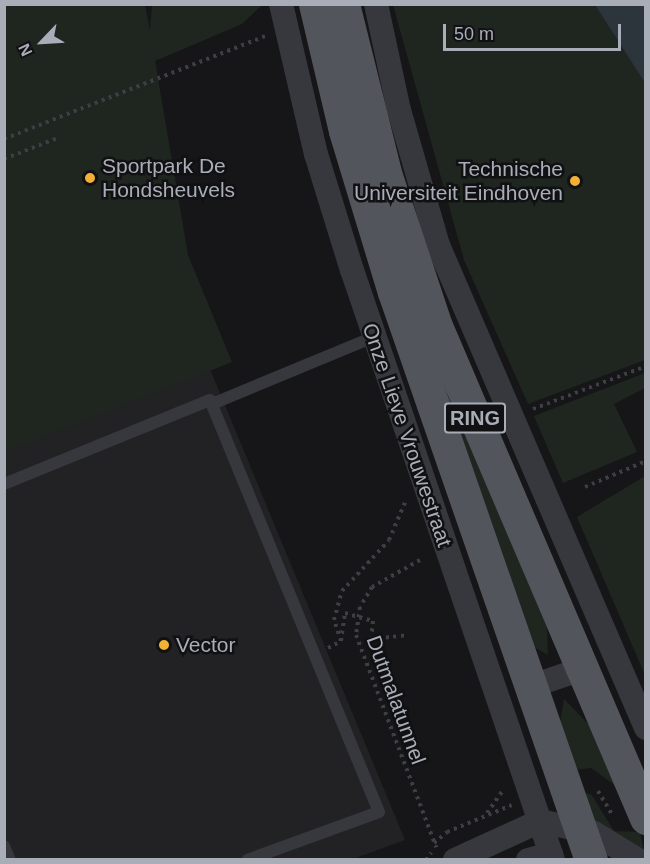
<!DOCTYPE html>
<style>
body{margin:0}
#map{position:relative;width:650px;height:864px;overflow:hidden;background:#161618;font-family:Arial,sans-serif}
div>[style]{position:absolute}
.built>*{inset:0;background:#222225}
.green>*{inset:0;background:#1e261f}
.water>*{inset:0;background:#2c353c}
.path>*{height:4px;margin-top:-2px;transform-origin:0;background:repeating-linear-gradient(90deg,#3d3f44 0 3px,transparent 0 7.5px)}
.service>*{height:12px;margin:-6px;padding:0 6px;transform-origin:6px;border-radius:6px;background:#37383d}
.minor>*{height:24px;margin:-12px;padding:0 12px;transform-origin:12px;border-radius:12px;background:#37383d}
.primary>*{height:33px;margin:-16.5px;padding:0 16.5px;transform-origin:16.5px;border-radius:16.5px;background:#53555c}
.dots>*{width:16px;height:16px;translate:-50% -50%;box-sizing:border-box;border:3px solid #111113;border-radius:50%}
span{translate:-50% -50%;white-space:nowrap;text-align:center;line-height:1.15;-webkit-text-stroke:5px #111113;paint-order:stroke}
.shield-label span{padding:2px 4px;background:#111113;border:2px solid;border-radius:4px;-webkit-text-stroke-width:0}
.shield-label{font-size:20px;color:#a8adb8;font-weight:700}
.poi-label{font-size:21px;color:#a8adb8}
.left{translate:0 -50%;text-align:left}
.right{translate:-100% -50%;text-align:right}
.street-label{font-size:21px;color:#a8adb8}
.frame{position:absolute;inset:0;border:6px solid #a8adb8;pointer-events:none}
.north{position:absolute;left:12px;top:12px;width:60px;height:60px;-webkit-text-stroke:4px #111113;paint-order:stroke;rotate:245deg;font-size:16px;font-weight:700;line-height:24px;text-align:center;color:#a8adb8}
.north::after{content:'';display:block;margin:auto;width:21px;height:27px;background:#a8adb8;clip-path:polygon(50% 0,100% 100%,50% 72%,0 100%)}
.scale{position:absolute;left:443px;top:24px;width:178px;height:27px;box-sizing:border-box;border:3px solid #a8adb8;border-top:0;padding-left:8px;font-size:18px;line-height:21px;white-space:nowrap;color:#a8adb8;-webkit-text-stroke:4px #111113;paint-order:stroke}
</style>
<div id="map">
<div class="built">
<i style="clip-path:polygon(210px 369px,405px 840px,353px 859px,5px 860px,5px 450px)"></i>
</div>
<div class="green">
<i style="clip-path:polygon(5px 4px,145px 5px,150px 30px,152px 5px,262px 5px,242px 24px,155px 61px,188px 255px,232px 362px,5px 452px)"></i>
<i style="clip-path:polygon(393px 5px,595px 5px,645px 83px,645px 360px,528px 404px,464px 260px)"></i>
<i style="clip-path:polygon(438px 362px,547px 628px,548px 655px,534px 647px,433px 364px)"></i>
<i style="clip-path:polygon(645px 373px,645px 388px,614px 404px,637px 452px,563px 483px,534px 416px)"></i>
<i style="clip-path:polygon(645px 476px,645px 675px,577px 517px)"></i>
<i style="clip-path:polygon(564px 699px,595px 731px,616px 786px,591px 768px,573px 770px,560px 723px)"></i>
<i style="clip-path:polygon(581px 793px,591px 794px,614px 831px,640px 832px,645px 857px,591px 822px)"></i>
</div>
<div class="water">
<i style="clip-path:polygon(595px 5px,645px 5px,645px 83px)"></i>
</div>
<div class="path">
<i style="left:4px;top:139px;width:281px;rotate:-21.5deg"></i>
<i style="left:4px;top:159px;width:58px;rotate:-21.3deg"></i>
<i style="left:533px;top:409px;width:121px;rotate:-20.8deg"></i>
<i style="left:585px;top:487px;width:66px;rotate:-23.1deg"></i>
<i style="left:420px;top:560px;width:55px;rotate:150.6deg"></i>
<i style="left:372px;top:587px;width:23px;rotate:121deg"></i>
<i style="left:360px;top:607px;width:28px;rotate:98deg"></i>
<i style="left:356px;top:635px;width:227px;rotate:69.3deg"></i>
<i style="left:341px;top:641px;width:22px;rotate:-108deg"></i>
<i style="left:334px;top:620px;width:30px;rotate:-75deg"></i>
<i style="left:342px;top:591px;width:69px;rotate:-47.3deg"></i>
<i style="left:389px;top:540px;width:43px;rotate:-67deg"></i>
<i style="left:341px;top:641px;width:28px;rotate:-82deg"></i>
<i style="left:345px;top:613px;width:29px;rotate:16deg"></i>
<i style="left:373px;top:621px;width:18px;rotate:96deg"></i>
<i style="left:371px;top:639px;width:37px;rotate:-6deg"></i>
<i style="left:328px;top:648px;width:15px;rotate:-28deg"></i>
<i style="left:598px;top:791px;width:26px;rotate:59deg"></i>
<i style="left:487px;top:813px;width:28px;rotate:-55deg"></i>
<i style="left:434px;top:843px;width:17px;rotate:-40deg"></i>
<i style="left:447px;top:832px;width:70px;rotate:-22.6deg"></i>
<i style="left:426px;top:860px;width:9px;rotate:-54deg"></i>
</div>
<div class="service">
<i style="left:212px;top:404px;width:175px;rotate:-22.5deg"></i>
<i style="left:4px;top:484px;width:222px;rotate:-22.2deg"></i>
<i style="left:210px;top:400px;width:445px;rotate:67.7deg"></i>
<i style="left:379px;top:812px;width:140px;rotate:160deg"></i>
<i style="left:4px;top:846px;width:15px;rotate:67deg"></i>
</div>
<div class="minor">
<i style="left:281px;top:4px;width:154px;rotate:76.9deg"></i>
<i style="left:316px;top:154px;width:121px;rotate:72.8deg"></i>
<i style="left:352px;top:270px;width:623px;rotate:71.19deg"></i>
<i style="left:376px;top:4px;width:108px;rotate:77.8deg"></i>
<i style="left:399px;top:110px;width:141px;rotate:73.9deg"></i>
<i style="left:438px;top:245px;width:526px;rotate:66.7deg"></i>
<i style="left:532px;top:686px;width:53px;rotate:-18.8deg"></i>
<i style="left:455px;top:860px;width:94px;rotate:-24.6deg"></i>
<i style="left:540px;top:821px;width:55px;rotate:12.5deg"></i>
<i style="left:594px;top:833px;width:52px;rotate:31.5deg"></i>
<i style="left:528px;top:860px;width:24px;rotate:-15deg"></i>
</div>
<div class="primary">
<i style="left:315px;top:4px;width:130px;rotate:76.7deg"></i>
<i style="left:345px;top:131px;width:168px;rotate:73.1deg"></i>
<i style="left:394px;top:292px;width:601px;rotate:70.87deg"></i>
<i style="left:343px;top:4px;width:177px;rotate:76deg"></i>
<i style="left:386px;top:176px;width:158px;rotate:71.6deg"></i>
<i style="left:436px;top:326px;width:535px;rotate:66.89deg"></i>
</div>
<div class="dots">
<i style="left:90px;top:178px;background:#f2b134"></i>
<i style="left:575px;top:181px;background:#f2b134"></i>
<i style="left:164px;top:645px;background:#f2b134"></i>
</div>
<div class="shield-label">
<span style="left:475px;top:418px">RING</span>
</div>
<div class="poi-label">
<span class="left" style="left:102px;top:178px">Sportpark De<br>Hondsheuvels</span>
<span class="right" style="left:563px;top:181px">Technische<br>Universiteit Eindhoven</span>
<span class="left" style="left:176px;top:645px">Vector</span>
</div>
<div class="street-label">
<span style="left:407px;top:435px;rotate:71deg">Onze Lieve Vrouwestraat</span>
<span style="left:396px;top:700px;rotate:70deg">Dutmalatunnel</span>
</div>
<div class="frame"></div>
<div class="north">N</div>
<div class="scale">50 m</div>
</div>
